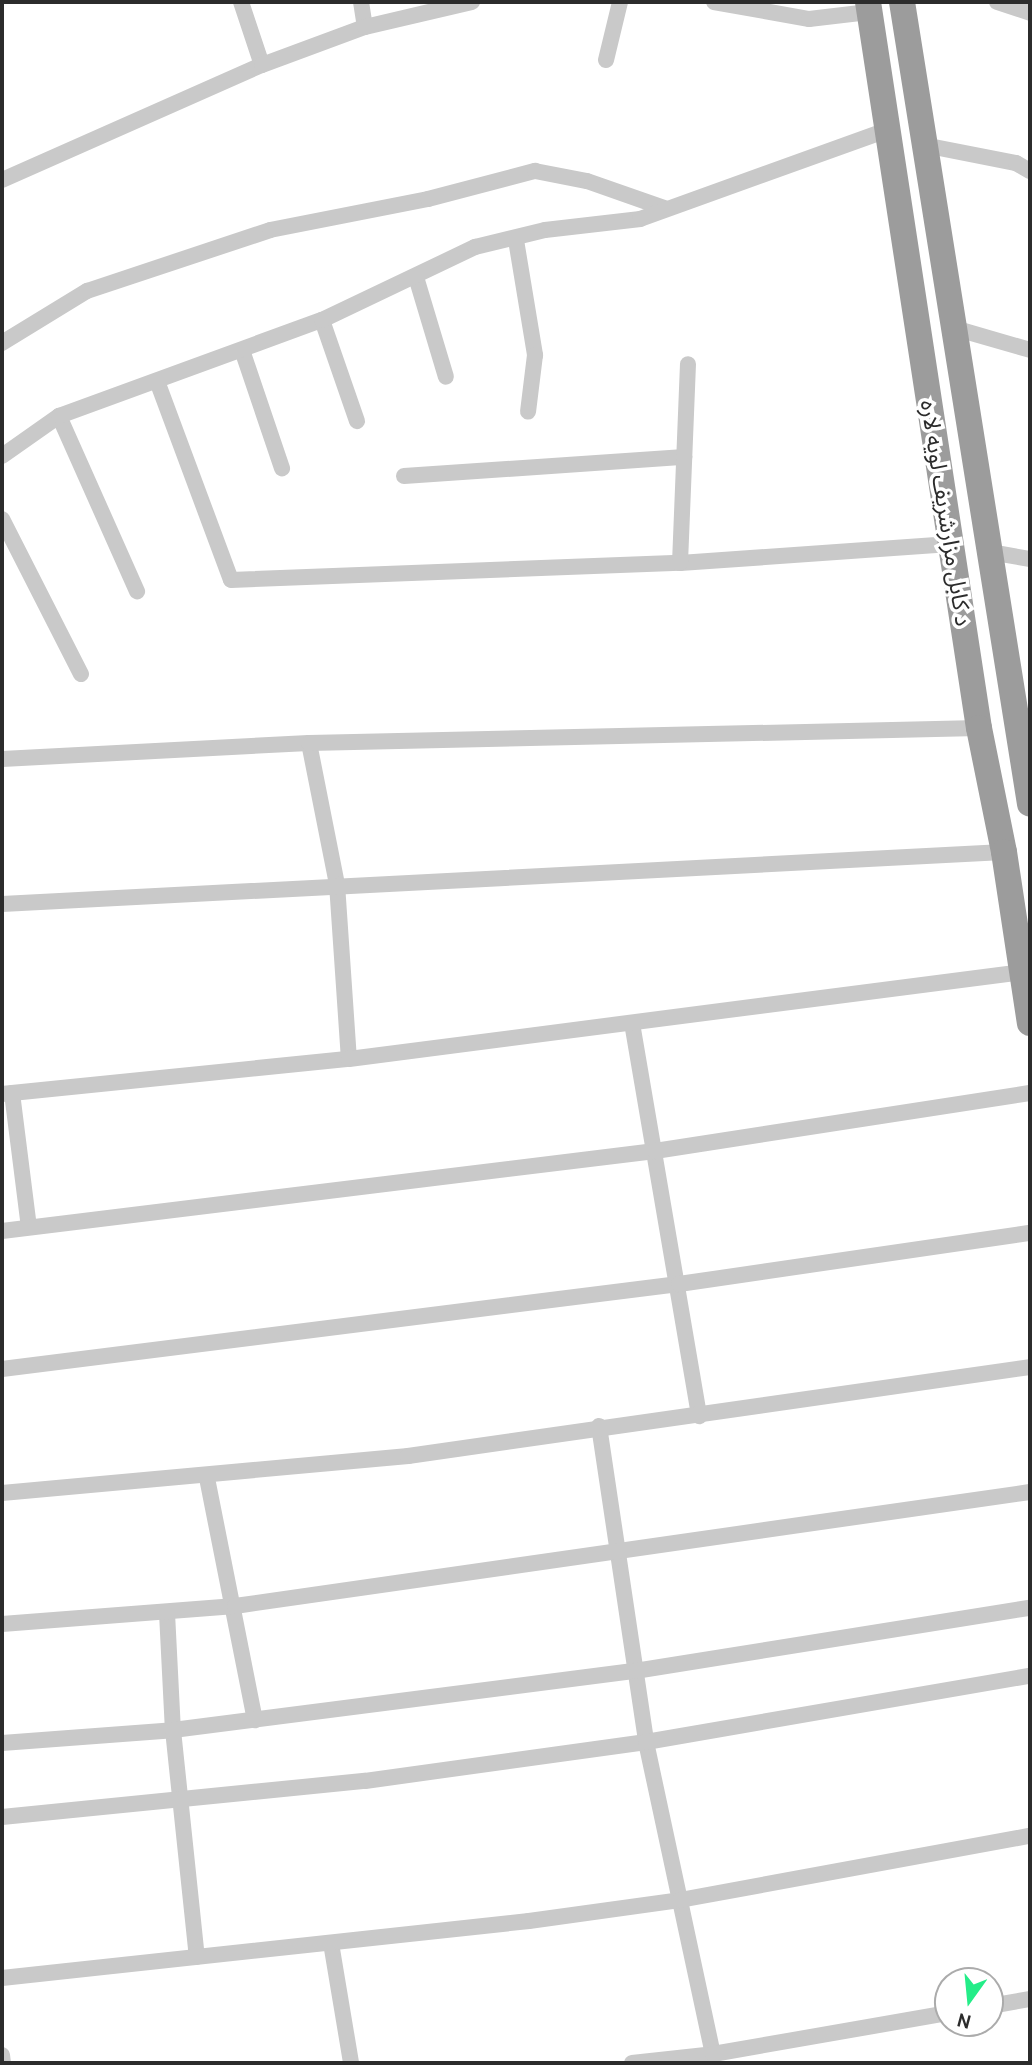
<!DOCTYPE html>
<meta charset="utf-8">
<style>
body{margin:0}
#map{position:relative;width:1032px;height:2065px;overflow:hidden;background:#fff;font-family:Cabin,"Noto Sans Arabic",sans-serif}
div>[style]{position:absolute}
.minor>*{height:16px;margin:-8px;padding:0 8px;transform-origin:8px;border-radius:8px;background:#c9c9c9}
.trunk>*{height:26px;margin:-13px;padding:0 13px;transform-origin:13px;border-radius:13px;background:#9c9c9c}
span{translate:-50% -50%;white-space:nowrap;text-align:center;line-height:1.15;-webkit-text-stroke:7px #fff;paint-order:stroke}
.street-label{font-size:23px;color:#2c2c2c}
.frame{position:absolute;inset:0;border:4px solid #2c2c2c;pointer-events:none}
.north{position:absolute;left:934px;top:1967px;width:70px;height:70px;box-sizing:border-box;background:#fff;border:2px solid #ababab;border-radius:50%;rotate:195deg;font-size:19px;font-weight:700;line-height:28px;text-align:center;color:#2c2c2c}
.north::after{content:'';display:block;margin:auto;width:24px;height:32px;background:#24ed88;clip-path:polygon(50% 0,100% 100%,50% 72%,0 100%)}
</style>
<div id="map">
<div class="minor">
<i style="left:241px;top:2px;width:66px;rotate:71.6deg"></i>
<i style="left:361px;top:2px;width:25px;rotate:81deg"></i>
<i style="left:714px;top:2px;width:97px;rotate:10.1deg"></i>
<i style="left:809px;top:19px;width:60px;rotate:-6.7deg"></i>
<i style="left:997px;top:2px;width:35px;rotate:18deg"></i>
<i style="left:606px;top:60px;width:60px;rotate:-76.4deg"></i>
<i style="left:924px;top:145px;width:94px;rotate:11.1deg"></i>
<i style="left:1016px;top:163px;width:16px;rotate:30deg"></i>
<i style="left:2px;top:180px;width:284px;rotate:-23.9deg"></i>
<i style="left:262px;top:65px;width:110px;rotate:-20.3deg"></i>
<i style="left:365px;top:27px;width:110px;rotate:-13.2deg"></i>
<i style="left:516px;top:240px;width:117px;rotate:80.6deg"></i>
<i style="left:535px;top:355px;width:57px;rotate:97deg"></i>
<i style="left:416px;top:277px;width:104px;rotate:73.3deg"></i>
<i style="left:322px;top:320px;width:107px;rotate:70.9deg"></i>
<i style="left:954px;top:328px;width:79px;rotate:16.1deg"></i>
<i style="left:2px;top:343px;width:100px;rotate:-31.5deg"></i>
<i style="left:87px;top:291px;width:193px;rotate:-18.4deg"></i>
<i style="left:270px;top:230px;width:161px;rotate:-11.1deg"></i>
<i style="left:428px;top:199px;width:111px;rotate:-14.7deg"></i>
<i style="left:535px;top:171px;width:53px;rotate:10.9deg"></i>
<i style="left:587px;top:181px;width:82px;rotate:19.3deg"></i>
<i style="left:242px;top:350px;width:125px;rotate:71.3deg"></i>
<i style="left:157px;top:381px;width:212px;rotate:69.6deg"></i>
<i style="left:231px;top:580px;width:449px;rotate:-2.2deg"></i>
<i style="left:680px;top:563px;width:271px;rotate:-4deg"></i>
<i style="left:59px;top:416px;width:192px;rotate:66deg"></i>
<i style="left:2px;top:456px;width:70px;rotate:-35.1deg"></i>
<i style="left:59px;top:416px;width:280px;rotate:-20.1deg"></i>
<i style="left:322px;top:320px;width:170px;rotate:-25.5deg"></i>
<i style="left:475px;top:247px;width:72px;rotate:-13.7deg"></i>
<i style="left:545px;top:230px;width:96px;rotate:-6.6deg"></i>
<i style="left:640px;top:219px;width:266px;rotate:-19.8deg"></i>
<i style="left:404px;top:476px;width:281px;rotate:-3.9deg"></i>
<i style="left:2px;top:519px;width:174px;rotate:63deg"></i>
<i style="left:990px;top:552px;width:41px;rotate:9.9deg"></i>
<i style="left:680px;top:563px;width:199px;rotate:-87.7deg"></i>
<i style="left:309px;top:743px;width:144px;rotate:78.8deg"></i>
<i style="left:337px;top:884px;width:175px;rotate:86.1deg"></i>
<i style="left:2px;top:759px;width:307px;rotate:-3deg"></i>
<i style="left:309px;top:743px;width:670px;rotate:-1.28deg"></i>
<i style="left:2px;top:904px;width:1003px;rotate:-2.97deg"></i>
<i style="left:632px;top:1023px;width:399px;rotate:80.3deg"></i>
<i style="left:12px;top:1093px;width:135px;rotate:82.8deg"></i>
<i style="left:2px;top:1094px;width:349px;rotate:-5.8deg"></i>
<i style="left:349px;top:1059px;width:680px;rotate:-7.36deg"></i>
<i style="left:2px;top:1231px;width:658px;rotate:-6.98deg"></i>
<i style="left:655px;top:1151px;width:379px;rotate:-8.8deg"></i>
<i style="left:2px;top:1369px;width:682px;rotate:-7.16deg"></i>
<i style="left:679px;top:1284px;width:355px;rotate:-8.3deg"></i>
<i style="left:599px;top:1426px;width:319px;rotate:81.5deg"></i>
<i style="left:646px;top:1742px;width:319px;rotate:77.9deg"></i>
<i style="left:207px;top:1478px;width:247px;rotate:78.8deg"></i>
<i style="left:2px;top:1493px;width:408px;rotate:-5.2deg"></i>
<i style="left:408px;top:1456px;width:628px;rotate:-8.14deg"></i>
<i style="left:167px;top:1613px;width:117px;rotate:87.1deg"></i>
<i style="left:173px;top:1730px;width:228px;rotate:84deg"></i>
<i style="left:2px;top:1624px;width:234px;rotate:-4.4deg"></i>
<i style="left:235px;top:1606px;width:803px;rotate:-8.16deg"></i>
<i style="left:2px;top:1743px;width:171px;rotate:-4.3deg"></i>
<i style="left:173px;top:1730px;width:466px;rotate:-7.3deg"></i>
<i style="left:635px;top:1671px;width:400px;rotate:-9.1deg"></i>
<i style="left:2px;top:1817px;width:365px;rotate:-5.7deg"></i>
<i style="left:365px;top:1781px;width:284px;rotate:-7.9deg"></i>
<i style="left:646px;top:1742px;width:390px;rotate:-9.8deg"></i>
<i style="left:331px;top:1943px;width:122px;rotate:80.5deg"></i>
<i style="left:2px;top:1978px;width:530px;rotate:-6.17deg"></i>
<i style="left:529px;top:1921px;width:152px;rotate:-7.9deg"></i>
<i style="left:680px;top:1900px;width:356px;rotate:-10.4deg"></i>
<i style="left:990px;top:2006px;width:41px;rotate:-9.9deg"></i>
<i style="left:2px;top:2055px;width:8px;rotate:83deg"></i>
<i style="left:632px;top:2063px;width:81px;rotate:-6.3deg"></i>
<i style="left:713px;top:2054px;width:239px;rotate:-9.9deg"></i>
</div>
<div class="trunk">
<i style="left:868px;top:2px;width:734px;rotate:81.31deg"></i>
<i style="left:979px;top:728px;width:126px;rotate:78.6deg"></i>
<i style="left:1004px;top:852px;width:173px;rotate:81.4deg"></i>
<i style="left:902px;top:2px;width:812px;rotate:80.93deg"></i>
</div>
<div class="street-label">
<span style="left:946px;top:513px;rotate:81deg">د کابل مزارشریف لویه لاره</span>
</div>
<div class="frame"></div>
<div class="north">N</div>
</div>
